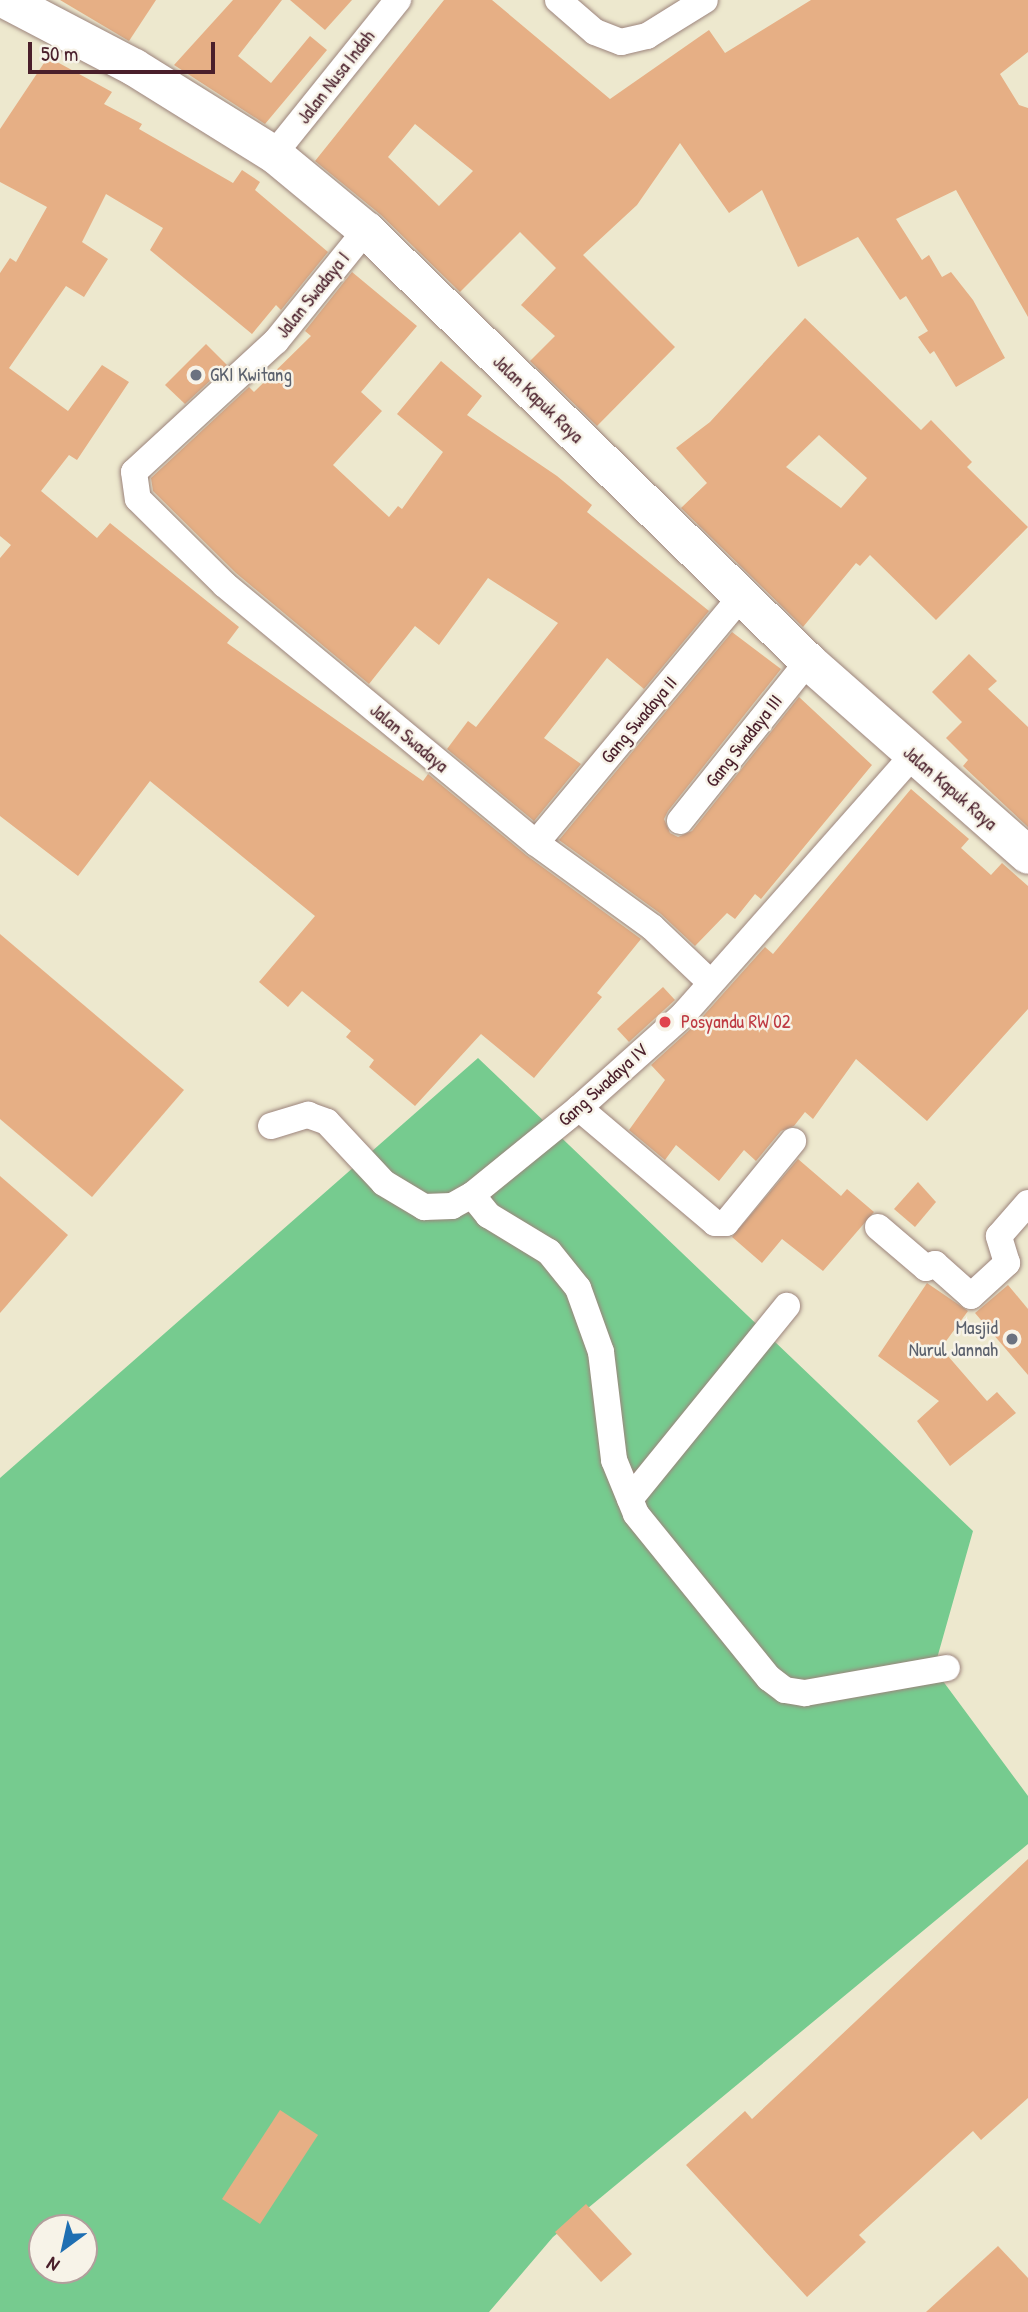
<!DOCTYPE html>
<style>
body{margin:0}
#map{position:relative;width:1028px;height:2312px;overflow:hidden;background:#ede8ce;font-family:"Patrick Hand",sans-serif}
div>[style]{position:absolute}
.green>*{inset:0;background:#76cb8f}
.building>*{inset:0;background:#e6af85}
.roads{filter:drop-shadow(0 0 2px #9c847c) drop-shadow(0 0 2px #9c847c)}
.minor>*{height:26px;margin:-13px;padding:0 13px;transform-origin:13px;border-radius:13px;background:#fff}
.secondary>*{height:37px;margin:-18.5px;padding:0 18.5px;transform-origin:18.5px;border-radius:18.5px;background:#fff}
.dots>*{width:19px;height:19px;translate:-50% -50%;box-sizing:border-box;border:4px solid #f7f3e8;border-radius:50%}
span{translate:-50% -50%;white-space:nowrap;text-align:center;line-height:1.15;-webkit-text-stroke:5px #f7f3e8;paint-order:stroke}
.street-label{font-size:19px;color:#4a1f2b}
.worship-label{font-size:19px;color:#5b616d}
.left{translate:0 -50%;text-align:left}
.right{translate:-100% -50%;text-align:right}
.health-label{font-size:19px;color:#be3a42}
.north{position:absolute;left:28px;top:2214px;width:70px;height:70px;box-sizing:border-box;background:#f7f3e8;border:2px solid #b29e9c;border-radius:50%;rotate:213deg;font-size:19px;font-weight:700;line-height:28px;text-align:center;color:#4a1f2b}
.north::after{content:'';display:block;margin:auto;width:24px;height:32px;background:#1f6fb2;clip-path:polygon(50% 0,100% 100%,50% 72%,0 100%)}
.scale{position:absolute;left:28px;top:42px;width:187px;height:32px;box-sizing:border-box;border:4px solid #4a1f2b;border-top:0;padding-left:9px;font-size:21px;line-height:24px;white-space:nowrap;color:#4a1f2b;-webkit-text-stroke:5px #f7f3e8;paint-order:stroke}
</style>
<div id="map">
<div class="green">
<i style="clip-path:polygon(evenodd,478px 1058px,973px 1531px,934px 1669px,1028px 1796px,1028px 1844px,553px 2237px,489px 2312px,0 2312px,0 1478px,478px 1058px,42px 2228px,84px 2228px,84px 2270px,42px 2270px,42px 2228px)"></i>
</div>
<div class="building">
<i style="clip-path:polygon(60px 0,156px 0,129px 41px)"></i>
<i style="clip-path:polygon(233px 0,282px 0,238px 56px,271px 83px,310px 36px,327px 50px,265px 124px,174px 65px)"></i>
<i style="clip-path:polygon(290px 0,352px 0,325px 30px)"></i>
<i style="clip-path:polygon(evenodd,444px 0,492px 0,610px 99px,709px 30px,725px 53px,811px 0,1028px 0,1028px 52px,1000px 74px,1019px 105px,1028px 108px,1028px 317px,956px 190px,896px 219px,922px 260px,929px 255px,942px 277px,951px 272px,973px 300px,1005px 358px,956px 387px,934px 351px,930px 354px,918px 337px,928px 331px,906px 296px,900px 300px,858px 237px,798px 267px,762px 190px,729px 213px,680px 143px,637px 205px,583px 255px,675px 347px,597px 426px,530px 361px,555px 336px,521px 305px,556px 268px,520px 232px,460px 292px,381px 215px,315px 161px,444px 0,415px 124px,473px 171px,439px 206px,388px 157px,415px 124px)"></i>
<i style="clip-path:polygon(48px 57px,112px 92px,104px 104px,142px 124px,139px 129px,233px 183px,242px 170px,260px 182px,255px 190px,328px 252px,281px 310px,276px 305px,252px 334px,150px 250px,163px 228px,106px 194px,82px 242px,108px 259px,84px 297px,66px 286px,9px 368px,68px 411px,102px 365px,129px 382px,77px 460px,69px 455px,41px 491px,97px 538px,110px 523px,239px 627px,227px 643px,423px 781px,428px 774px,526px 855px,641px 939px,597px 993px,602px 997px,534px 1078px,481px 1034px,415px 1106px,369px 1067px,374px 1060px,346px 1037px,351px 1031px,302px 991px,288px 1007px,259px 982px,315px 916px,150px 781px,78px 876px,0 816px,0 558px,11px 545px,0 536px,0 273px,10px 258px,16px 262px,47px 207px,0 182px,0 129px)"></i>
<i style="clip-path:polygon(352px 272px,417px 326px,361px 392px,382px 411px,333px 465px,389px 517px,398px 506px,402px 509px,443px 452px,397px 414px,441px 361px,482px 396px,467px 415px,557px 476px,592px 505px,587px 512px,709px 611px,644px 689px,607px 658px,544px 738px,581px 764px,534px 821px,447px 749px,468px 721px,476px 727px,558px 623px,488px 578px,439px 645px,415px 626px,369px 684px,236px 573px,153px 491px,151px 478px,249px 387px,254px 392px,311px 336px,305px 331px)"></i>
<i style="clip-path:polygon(evenodd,805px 318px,921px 430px,931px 420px,972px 462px,967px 467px,1028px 527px,936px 620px,870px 555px,860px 566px,856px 563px,803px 627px,681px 508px,707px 483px,676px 448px,710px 422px,805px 318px,819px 435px,867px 478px,841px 508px,786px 467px,819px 435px)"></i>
<i style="clip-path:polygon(206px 344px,227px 365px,185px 404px,165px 385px)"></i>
<i style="clip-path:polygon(732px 632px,781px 669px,668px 811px,664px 819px,670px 833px,678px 837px,692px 831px,799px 697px,872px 765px,761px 899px,755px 894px,735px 919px,727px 913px,695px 946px,661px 914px,559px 840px)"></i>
<i style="clip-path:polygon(969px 654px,997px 681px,988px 689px,1028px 727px,1028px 827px,963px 766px,968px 760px,946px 738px,962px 722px,932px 692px)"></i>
<i style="clip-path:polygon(911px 789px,969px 839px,961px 848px,991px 875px,1002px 863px,1028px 886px,1028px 1009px,927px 1121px,856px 1059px,813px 1119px,805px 1112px,794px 1126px,781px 1131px,756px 1161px,744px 1150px,719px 1181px,676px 1145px,665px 1160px,629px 1130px,665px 1080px,651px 1065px,696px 1024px,765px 947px,773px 954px)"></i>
<i style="clip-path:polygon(0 934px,184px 1090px,92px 1197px,0 1119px)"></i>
<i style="clip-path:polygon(663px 987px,675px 1000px,629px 1042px,617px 1029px)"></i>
<i style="clip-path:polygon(798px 1159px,841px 1196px,847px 1189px,874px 1212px,823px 1271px,782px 1239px,762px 1263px,732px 1237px)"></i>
<i style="clip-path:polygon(0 1176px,68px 1235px,0 1313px)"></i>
<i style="clip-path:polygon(918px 1182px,936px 1202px,915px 1227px,894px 1209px)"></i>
<i style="clip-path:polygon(927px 1283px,968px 1311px,941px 1348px,987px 1401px,997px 1392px,1016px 1413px,950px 1466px,917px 1421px,939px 1401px,878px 1356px)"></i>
<i style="clip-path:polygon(1008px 1285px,1028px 1309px,1028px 1375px,975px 1313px)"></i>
<i style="clip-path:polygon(1028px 1859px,1028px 2098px,981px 2140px,973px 2131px,859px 2235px,866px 2242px,807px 2297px,686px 2165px,745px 2111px,752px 2119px)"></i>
<i style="clip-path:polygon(280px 2110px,318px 2135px,260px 2224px,222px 2199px)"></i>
<i style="clip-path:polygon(586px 2204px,632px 2254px,601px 2282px,555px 2232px)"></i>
<i style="clip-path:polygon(998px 2246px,1028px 2278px,1028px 2312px,926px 2312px)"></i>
</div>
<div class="roads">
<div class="minor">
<i style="left:558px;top:0;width:49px;rotate:40.9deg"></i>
<i style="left:595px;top:32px;width:28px;rotate:21deg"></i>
<i style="left:621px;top:42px;width:27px;rotate:-13deg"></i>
<i style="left:647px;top:36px;width:68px;rotate:-31.8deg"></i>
<i style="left:274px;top:154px;width:198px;rotate:-51.2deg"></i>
<i style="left:366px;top:230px;width:143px;rotate:129deg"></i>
<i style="left:276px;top:341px;width:193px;rotate:137.3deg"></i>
<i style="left:134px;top:472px;width:27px;rotate:82deg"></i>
<i style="left:138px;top:499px;width:122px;rotate:44.7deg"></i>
<i style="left:225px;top:585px;width:404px;rotate:39.7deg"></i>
<i style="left:536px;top:843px;width:143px;rotate:35.9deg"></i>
<i style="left:652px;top:927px;width:80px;rotate:43.5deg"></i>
<i style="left:680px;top:821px;width:205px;rotate:-51.3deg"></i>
<i style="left:536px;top:843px;width:320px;rotate:-50.2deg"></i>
<i style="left:579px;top:1108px;width:178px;rotate:40.2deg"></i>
<i style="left:715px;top:1223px;width:11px"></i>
<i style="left:726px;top:1223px;width:106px;rotate:-50.7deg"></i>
<i style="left:271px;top:1126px;width:39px;rotate:-17deg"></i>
<i style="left:308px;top:1115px;width:20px;rotate:20deg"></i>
<i style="left:327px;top:1122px;width:83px;rotate:46.9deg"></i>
<i style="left:384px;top:1183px;width:47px;rotate:31deg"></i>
<i style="left:424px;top:1207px;width:28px;rotate:-2deg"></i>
<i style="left:452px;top:1206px;width:23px;rotate:-29deg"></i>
<i style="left:472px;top:1195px;width:138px;rotate:-39.1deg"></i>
<i style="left:579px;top:1108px;width:141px;rotate:-41.8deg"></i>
<i style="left:684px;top:1014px;width:346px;rotate:-48.5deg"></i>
<i style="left:472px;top:1195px;width:26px;rotate:51deg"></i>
<i style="left:488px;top:1215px;width:71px;rotate:31.2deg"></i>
<i style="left:549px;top:1252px;width:46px;rotate:51.1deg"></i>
<i style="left:578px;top:1288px;width:68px;rotate:70.2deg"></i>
<i style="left:601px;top:1352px;width:109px;rotate:83.1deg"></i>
<i style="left:614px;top:1460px;width:58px;rotate:67.8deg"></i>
<i style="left:636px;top:1514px;width:211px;rotate:51deg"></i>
<i style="left:769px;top:1678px;width:20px;rotate:37deg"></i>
<i style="left:785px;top:1690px;width:20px;rotate:9deg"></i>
<i style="left:805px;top:1693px;width:144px;rotate:-10deg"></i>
<i style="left:878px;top:1227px;width:63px;rotate:40.5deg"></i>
<i style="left:926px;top:1268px;width:10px;rotate:-24deg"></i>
<i style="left:935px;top:1264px;width:48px;rotate:41.6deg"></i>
<i style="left:971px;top:1296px;width:49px;rotate:-42.5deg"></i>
<i style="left:1007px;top:1263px;width:28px;rotate:-107deg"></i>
<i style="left:999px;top:1236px;width:44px;rotate:-48.7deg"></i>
<i style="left:630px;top:1499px;width:249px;rotate:-50.9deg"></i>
</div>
<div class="secondary">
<i style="left:6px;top:0;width:144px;rotate:27.6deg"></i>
<i style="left:134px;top:67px;width:165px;rotate:31.9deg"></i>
<i style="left:274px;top:154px;width:119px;rotate:39.6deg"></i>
<i style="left:366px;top:230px;width:617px;rotate:44.28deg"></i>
<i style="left:808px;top:661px;width:293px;rotate:41.4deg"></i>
</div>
</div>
<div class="dots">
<i style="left:196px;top:375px;background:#6b7280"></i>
<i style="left:665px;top:1022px;background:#e0444e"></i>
<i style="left:1012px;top:1339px;background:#6b7280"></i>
</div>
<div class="street-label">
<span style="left:336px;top:77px;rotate:-52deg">Jalan Nusa Indah</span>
<span style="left:313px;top:295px;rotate:-51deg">Jalan Swadaya I</span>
<span style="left:538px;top:399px;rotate:44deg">Jalan Kapuk Raya</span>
<span style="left:639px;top:720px;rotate:-50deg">Gang Swadaya II</span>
<span style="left:409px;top:738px;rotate:40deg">Jalan Swadaya</span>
<span style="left:744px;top:741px;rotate:-52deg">Gang Swadaya III</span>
<span style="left:950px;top:788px;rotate:41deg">Jalan Kapuk Raya</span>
<span style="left:603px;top:1085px;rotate:-42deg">Gang Swadaya IV</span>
</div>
<div class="worship-label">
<span class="left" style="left:210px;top:375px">GKI Kwitang</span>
<span class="right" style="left:998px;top:1339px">Masjid<br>Nurul Jannah</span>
</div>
<div class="health-label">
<span class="left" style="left:681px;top:1022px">Posyandu RW 02</span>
</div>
<div class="north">N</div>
<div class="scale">50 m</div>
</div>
